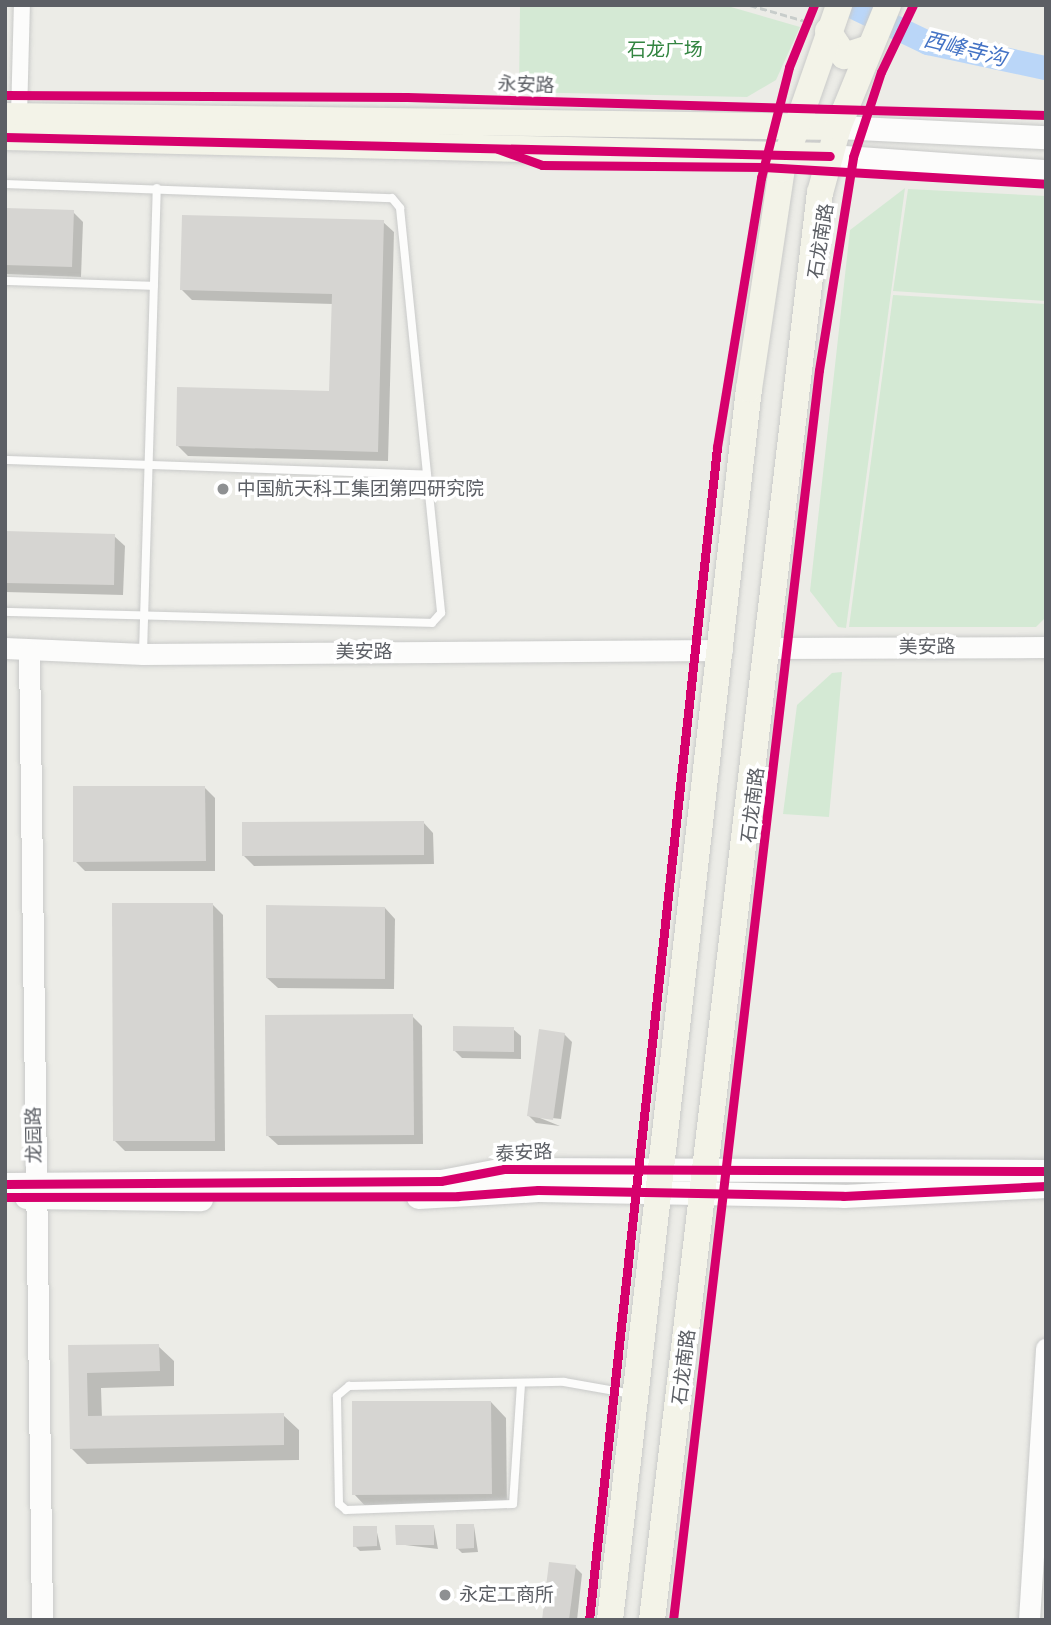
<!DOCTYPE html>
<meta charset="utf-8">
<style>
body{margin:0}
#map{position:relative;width:1051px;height:1625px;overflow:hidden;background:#ecece7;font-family:Montserrat,"Noto Sans SC",sans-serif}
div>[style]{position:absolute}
.green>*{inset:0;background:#d4e9d4}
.shadow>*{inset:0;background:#0003}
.river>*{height:24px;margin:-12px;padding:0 12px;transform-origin:12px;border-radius:12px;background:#bad6f8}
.building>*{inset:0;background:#d6d5d2}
.path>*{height:2.5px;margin-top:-1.25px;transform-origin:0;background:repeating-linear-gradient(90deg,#c8cdcb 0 7px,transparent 0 10.5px)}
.roads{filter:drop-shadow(0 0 2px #c9cac9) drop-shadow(0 0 2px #c9cac9)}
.service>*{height:8px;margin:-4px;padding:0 4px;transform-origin:4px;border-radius:4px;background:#fcfcfb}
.minor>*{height:16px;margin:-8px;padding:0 8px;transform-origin:8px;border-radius:8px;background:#fcfcfb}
.tertiary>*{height:21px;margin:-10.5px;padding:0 10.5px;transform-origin:10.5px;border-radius:10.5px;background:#fcfcfb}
.secondary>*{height:23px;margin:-11.5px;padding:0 11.5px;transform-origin:11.5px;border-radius:11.5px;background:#fcfcfb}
.primary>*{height:26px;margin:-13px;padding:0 13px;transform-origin:13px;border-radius:13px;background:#f3f3e8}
.cycleway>*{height:9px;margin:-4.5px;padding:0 4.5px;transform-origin:4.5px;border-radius:4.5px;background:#d6006c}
.dots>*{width:19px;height:19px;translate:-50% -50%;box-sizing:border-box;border:4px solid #fff;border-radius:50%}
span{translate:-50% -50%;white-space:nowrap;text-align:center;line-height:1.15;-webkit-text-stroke:7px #fff;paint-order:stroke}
.park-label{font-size:19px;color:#338541}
.street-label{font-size:19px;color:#5c5f65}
.poi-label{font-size:19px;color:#5c5f65}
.left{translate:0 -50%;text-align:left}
.water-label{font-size:21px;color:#4473c5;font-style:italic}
.frame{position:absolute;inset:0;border:7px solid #5c5f65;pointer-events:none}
</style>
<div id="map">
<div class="green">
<i style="clip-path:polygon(520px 5px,724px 5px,800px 27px,776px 80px,747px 97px,519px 92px)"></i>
<i style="clip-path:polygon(905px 188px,846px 628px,838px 627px,810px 591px,850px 230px)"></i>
<i style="clip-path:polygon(908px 189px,1046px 196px,1046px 301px,893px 291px)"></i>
<i style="clip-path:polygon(893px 295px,1046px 304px,1046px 617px,1036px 627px,849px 627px)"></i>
<i style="clip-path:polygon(842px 672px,829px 817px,783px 814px,797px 705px,832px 673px)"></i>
</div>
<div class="shadow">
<i style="clip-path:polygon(5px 209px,73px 212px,83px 222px,81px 277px,5px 274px)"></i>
<i style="clip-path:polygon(383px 222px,394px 232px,388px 461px,188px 456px,178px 446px,331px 393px,333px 304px,192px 300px,182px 290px)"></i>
<i style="clip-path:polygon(5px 533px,114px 536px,125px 546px,123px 595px,5px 592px)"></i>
<i style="clip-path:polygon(204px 787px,215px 798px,215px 871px,85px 871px,75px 861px)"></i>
<i style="clip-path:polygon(423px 822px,433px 833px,434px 864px,254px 866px,244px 856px)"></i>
<i style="clip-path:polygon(213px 905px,223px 915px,225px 1151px,125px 1151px,115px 1141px)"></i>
<i style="clip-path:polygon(385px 908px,395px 919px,394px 989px,278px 988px,267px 978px)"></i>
<i style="clip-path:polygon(412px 1016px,422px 1026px,423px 1144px,278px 1145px,267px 1135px)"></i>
<i style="clip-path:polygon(513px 1029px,521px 1036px,521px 1059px,462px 1058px,454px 1050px)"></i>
<i style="clip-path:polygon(564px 1034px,572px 1042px,561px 1119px,535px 1116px,560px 1126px,536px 1123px,529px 1116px)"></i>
<i style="clip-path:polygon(158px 1346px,174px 1361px,174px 1386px,101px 1388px,102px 1418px,283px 1415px,299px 1430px,299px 1460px,87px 1464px,71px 1448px,70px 1347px)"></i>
<i style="clip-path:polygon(491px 1402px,506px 1418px,507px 1509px,369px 1510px,354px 1494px)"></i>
<i style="clip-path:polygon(474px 1526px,478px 1552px,462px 1553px,457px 1548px)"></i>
<i style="clip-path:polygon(434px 1527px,438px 1549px,397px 1544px)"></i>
<i style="clip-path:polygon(376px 1528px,381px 1550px,360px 1551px,355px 1546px)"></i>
<i style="clip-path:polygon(575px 1567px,582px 1574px,577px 1620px,543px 1620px)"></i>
</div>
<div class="river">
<i style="left:849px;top:5px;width:88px;rotate:25.7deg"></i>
<i style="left:928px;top:43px;width:121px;rotate:12deg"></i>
</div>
<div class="building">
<i style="clip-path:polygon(5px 208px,74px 210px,72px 267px,5px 265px)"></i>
<i style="clip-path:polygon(182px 215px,384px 220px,378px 452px,176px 446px,177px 387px,329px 391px,332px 294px,180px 290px)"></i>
<i style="clip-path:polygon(5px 531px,115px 534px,114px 585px,5px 583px)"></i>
<i style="clip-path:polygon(73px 786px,205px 786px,206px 861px,73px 862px)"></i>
<i style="clip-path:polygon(424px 821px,424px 855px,242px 856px,242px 822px)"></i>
<i style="clip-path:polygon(112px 903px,213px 903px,215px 1141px,113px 1141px)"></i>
<i style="clip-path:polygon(266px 905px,385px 907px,385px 979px,266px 978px)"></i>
<i style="clip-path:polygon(413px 1014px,414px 1135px,266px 1136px,265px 1015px)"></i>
<i style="clip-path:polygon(453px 1026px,514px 1027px,514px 1052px,453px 1051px)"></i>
<i style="clip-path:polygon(539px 1029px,565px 1033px,553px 1120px,527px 1116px)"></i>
<i style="clip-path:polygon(159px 1344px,160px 1371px,87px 1373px,88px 1416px,284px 1413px,284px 1445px,70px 1449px,68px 1345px)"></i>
<i style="clip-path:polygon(352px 1401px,491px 1401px,492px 1494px,352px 1495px)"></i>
<i style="clip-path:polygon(456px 1524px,474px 1524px,474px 1548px,456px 1549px)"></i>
<i style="clip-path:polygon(395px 1525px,434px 1525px,434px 1545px,396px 1545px)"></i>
<i style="clip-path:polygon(353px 1526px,377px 1526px,377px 1546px,353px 1547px)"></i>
<i style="clip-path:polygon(549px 1562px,576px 1565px,569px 1620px,542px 1620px)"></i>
</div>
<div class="path">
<i style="left:750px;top:5px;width:65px;rotate:16.2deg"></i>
</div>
<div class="roads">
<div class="service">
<i style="left:5px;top:184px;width:387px;rotate:2.1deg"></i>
<i style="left:392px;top:198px;width:13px;rotate:51deg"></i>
<i style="left:400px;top:208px;width:407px;rotate:84.2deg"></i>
<i style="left:441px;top:613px;width:13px;rotate:132deg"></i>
<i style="left:432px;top:623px;width:427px;rotate:-178.5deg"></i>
<i style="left:5px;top:281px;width:149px;rotate:1.9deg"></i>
<i style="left:5px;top:460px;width:422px;rotate:2deg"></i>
<i style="left:143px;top:653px;width:465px;rotate:-88.3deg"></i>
<i style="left:521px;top:1384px;width:120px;rotate:93.8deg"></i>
<i style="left:513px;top:1504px;width:167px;rotate:177.9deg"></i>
<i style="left:346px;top:1510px;width:9px;rotate:-139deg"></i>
<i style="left:339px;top:1504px;width:108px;rotate:-91.1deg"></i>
<i style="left:337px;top:1396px;width:16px;rotate:-40deg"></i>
<i style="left:349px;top:1386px;width:215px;rotate:-1.1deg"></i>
<i style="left:564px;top:1382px;width:69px;rotate:10deg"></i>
</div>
<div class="minor">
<i style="left:19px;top:116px;width:111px;rotate:-88.5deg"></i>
</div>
<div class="tertiary">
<i style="left:5px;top:648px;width:138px;rotate:2.5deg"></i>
<i style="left:143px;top:654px;width:579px;rotate:-0.4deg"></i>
<i style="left:765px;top:648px;width:281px;rotate:-0.2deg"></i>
<i style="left:29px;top:651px;width:969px;rotate:89.23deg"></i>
<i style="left:1029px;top:1620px;width:272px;rotate:-86.4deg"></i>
</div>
<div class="secondary">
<i style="left:838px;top:127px;width:208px;rotate:2.8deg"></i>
<i style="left:830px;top:156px;width:217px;rotate:4deg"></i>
<i style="left:5px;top:1184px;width:436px;rotate:-0.4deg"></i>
<i style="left:441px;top:1181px;width:64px;rotate:-10.8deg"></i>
<i style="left:504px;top:1169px;width:542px;rotate:0.21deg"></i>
<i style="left:26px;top:1197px;width:175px;rotate:0.7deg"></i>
<i style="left:418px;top:1197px;width:120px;rotate:-3.3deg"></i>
<i style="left:538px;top:1190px;width:305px;rotate:1.1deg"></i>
<i style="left:843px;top:1196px;width:203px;rotate:-2.8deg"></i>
</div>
<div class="primary">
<i style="left:828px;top:31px;width:30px;rotate:57deg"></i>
<i style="left:844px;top:56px;width:25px;rotate:-18deg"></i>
<i style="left:5px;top:116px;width:833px;rotate:0.76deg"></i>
<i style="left:5px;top:137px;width:825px;rotate:1.32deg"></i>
<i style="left:610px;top:1620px;width:1239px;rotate:-83.56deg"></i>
<i style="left:749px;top:389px;width:222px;rotate:-81.5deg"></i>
<i style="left:782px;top:169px;width:174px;rotate:-70.8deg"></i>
<i style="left:652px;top:1620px;width:1437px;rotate:-83.29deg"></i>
<i style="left:820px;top:193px;width:68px;rotate:-74.7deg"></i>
<i style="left:838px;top:127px;width:132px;rotate:-67.7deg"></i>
</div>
</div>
<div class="cycleway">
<i style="left:5px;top:95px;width:402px;rotate:0.3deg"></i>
<i style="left:407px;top:97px;width:639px;rotate:1.61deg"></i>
<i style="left:5px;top:137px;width:825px;rotate:1.32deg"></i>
<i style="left:498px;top:149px;width:47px;rotate:20deg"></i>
<i style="left:542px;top:165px;width:222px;rotate:0.5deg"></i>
<i style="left:764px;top:167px;width:283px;rotate:3.4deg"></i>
<i style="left:5px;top:1184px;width:436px;rotate:-0.4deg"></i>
<i style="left:441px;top:1181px;width:64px;rotate:-10.8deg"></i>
<i style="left:504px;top:1169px;width:542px;rotate:0.21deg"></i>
<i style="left:5px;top:1197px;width:453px;rotate:-0.1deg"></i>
<i style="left:458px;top:1196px;width:80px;rotate:-4.3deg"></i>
<i style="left:538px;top:1190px;width:305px;rotate:1.1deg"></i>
<i style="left:843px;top:1196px;width:203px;rotate:-2.8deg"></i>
<i style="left:589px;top:1620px;width:1180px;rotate:-83.77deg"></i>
<i style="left:717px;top:447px;width:273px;rotate:-80.7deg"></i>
<i style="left:761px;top:178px;width:114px;rotate:-75.8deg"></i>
<i style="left:789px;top:67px;width:67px;rotate:-68deg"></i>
<i style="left:673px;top:1620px;width:1258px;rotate:-83.34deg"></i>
<i style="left:819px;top:370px;width:216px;rotate:-80.9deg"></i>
<i style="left:853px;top:157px;width:89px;rotate:-71.8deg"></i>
<i style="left:881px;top:72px;width:74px;rotate:-64.5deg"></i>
</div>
<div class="dots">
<i style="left:223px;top:489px;background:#8e9092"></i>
<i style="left:445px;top:1595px;background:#8e9092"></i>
</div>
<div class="park-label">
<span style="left:665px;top:50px">石龙广场</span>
</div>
<div class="street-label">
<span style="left:526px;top:85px;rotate:2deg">永安路</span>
<span style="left:821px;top:241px;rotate:-81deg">石龙南路</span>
<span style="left:927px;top:647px">美安路</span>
<span style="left:364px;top:652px">美安路</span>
<span style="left:753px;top:805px;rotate:-83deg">石龙南路</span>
<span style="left:34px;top:1135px;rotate:-91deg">龙园路</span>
<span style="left:524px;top:1153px;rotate:-3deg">泰安路</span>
<span style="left:684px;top:1367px;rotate:-83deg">石龙南路</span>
</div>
<div class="poi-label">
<span class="left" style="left:237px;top:489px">中国航天科工集团第四研究院</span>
<span class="left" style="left:459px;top:1595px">永定工商所</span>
</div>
<div class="water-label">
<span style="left:965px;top:49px;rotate:14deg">西峰寺沟</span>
</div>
<div class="frame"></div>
</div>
